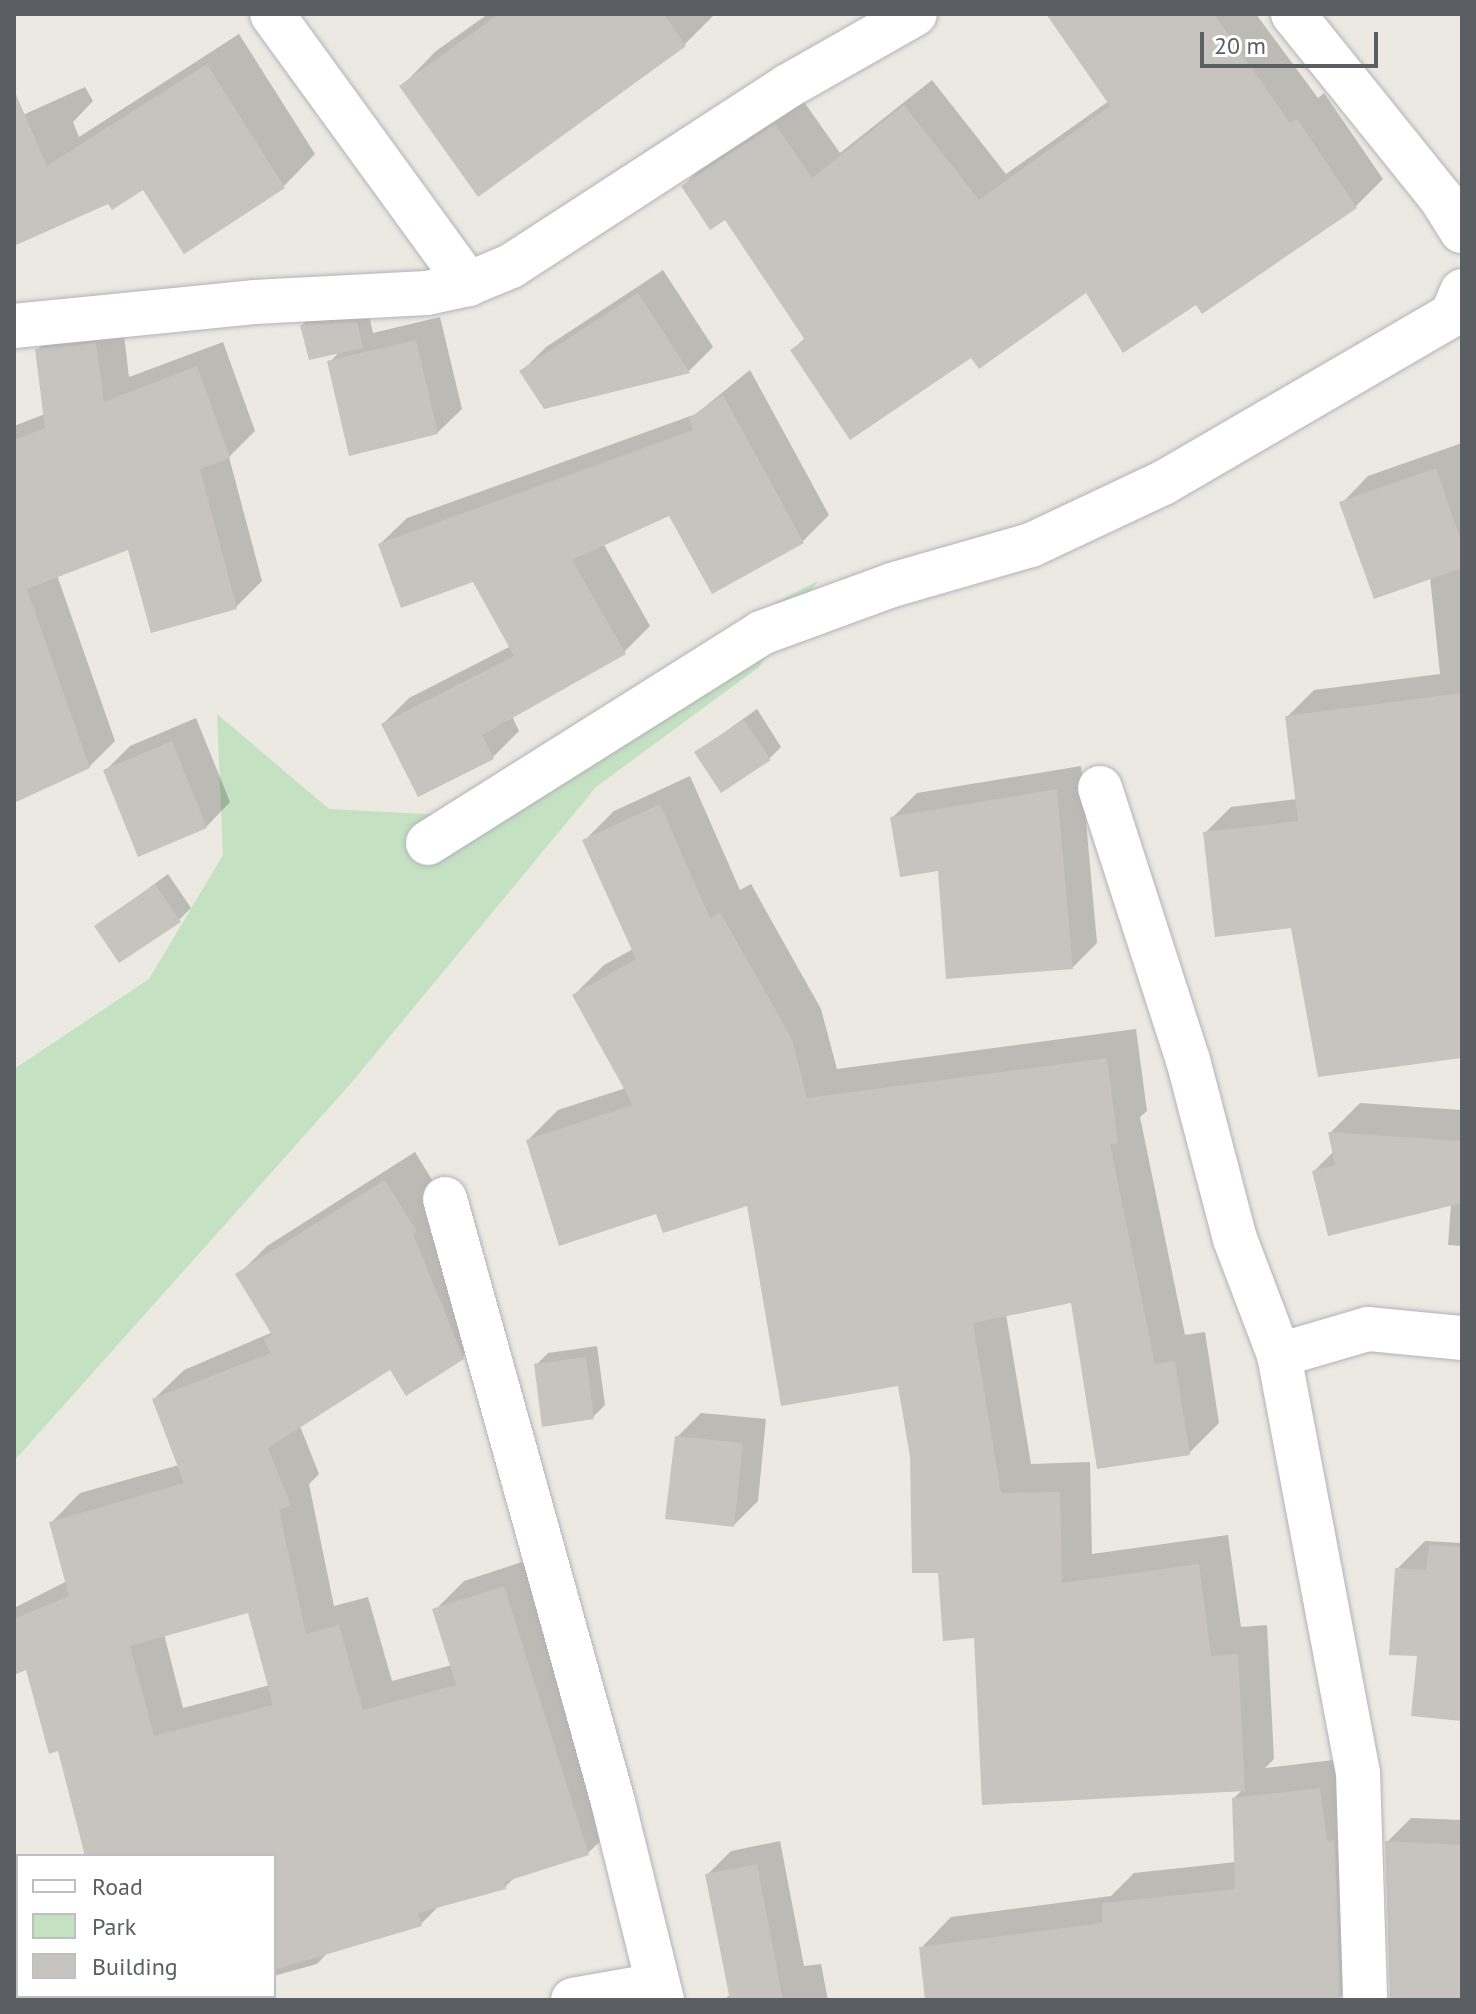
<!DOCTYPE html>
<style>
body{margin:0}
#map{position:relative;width:1476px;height:2014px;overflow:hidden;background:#ece9e3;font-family:"PT Sans",sans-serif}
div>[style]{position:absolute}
.green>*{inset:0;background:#c4e1c2}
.shadow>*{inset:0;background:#0003}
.building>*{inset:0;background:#c7c4c0}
.roads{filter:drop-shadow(0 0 2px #b0b3b6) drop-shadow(0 0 2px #b0b3b6)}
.street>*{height:44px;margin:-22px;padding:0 22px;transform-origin:22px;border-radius:22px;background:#fff}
span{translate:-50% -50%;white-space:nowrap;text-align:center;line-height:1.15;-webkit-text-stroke:6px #fff;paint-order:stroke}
.frame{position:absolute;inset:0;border:16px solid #5b5e62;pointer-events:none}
.legend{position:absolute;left:16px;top:1854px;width:260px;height:144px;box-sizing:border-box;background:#fff;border:2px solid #bdbfc0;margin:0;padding:10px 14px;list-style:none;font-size:24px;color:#5b5e62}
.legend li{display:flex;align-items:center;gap:16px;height:40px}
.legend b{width:40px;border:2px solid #bdbfc0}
.scale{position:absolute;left:1200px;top:32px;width:178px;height:36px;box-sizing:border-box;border:4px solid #5b5e62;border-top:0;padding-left:10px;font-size:24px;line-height:28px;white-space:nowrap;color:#5b5e62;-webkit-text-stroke:6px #fff;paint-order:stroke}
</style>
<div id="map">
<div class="green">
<i style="clip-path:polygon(818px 581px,759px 667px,596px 787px,352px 1082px,14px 1461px,14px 1069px,149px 979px,223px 855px,217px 714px,329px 809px,484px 817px,767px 607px)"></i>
</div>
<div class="shadow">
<i style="clip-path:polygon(488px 14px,715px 14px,685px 44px,402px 86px,436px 51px)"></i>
<i style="clip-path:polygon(1056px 14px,1256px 14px,1318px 98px,1324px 93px,1383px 179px,1356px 206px,1197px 303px,1086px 290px,972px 356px,792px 350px,806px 337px,726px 217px,683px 186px,710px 159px,802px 99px,840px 153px,932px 80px,1006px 174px,1109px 101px)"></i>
<i style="clip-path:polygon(239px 34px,315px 154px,284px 186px,184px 251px,144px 187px,109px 202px,14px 222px,14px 119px,85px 87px,93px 101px,73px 122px,79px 137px)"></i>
<i style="clip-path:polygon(663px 270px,713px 347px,689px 371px,545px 406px,522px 371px,546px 347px)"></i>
<i style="clip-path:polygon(368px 311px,373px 333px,440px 317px,462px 409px,437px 433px,330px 362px,340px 351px,302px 325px,314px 313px)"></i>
<i style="clip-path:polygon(122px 318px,129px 377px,223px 342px,255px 431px,229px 457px,262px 581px,236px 607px,130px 548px,57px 575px,115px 741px,89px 767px,14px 801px,14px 426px,45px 414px,37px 350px,63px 324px)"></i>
<i style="clip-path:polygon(750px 370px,829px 515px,803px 541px,670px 513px,603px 543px,650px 626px,624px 652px,512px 716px,519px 731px,493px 757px,383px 724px,409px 698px,511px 646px,474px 580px,380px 544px,407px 518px,696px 414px)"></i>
<i style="clip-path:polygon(1462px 443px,1462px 1056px,1292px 926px,1205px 833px,1231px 807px,1297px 799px,1287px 717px,1314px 690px,1440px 674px,1430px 577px,1342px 503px,1368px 476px)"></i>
<i style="clip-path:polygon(757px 709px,781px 747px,769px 759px,697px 752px)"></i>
<i style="clip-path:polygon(196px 718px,230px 802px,206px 827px,106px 770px,130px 746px)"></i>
<i style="clip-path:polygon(1081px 766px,1097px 943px,1073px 967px,940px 868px,892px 818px,917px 793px)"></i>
<i style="clip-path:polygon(690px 776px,740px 890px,751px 884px,821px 1009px,837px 1069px,1136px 1029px,1147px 1111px,1140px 1117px,1185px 1335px,1205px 1332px,1219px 1423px,1189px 1453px,1072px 1301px,1006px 1314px,1031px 1464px,1090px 1462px,1092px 1554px,1228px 1535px,1241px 1627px,1267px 1625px,1274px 1759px,1265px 1768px,1350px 1758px,1370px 1967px,1339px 1998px,927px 2000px,921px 1948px,951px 1917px,1111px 1896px,1134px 1873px,1236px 1862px,1234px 1798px,1243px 1789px,976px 1636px,940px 1571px,900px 1384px,749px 1203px,658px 1212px,528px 1140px,558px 1110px,626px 1088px,574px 995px,604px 965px,633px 949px,584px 841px,614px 811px)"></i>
<i style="clip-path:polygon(168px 874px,191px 908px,179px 920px,97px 926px)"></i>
<i style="clip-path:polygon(1360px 1103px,1462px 1110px,1462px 1246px,1448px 1245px,1451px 1204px,1314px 1171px,1334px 1151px,1331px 1132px)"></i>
<i style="clip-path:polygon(evenodd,415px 1152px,445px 1201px,492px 1328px,462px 1358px,390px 1368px,300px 1426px,319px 1474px,309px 1484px,334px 1606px,368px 1597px,392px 1681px,452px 1665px,435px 1610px,464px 1581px,534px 1558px,618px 1824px,588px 1853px,515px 1877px,505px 1887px,440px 1905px,421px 1924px,332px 1948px,317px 1964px,274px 1976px,274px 1856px,87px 1856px,60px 1749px,28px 1667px,14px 1673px,14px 1608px,67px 1581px,51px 1523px,80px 1493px,179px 1465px,154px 1399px,184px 1370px,273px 1332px,238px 1275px,267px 1246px,415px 1152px,249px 1610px,270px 1685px,183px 1708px,164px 1634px,249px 1610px)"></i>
<i style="clip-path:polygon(597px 1346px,605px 1405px,593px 1417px,536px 1365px,548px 1353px)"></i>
<i style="clip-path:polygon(701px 1413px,766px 1419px,758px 1501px,734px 1525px,677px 1437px)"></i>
<i style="clip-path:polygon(1425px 1541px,1462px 1543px,1462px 1719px,1420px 1654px,1397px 1569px)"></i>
<i style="clip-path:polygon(1411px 1818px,1462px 1820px,1462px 2000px,1392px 2000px,1387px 1842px)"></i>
<i style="clip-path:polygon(780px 1841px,804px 1966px,821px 1964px,828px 2000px,724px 2000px,731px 1994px,707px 1875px,731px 1851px)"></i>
<i style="clip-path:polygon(116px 1996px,184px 1996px,171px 2000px)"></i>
</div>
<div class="building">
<i style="clip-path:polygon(499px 14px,664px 14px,686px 46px,478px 197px,399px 86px)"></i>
<i style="clip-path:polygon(1046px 14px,1214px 14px,1290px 123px,1297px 119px,1357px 208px,1202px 314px,1196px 305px,1123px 353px,1086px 293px,979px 369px,971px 358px,850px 440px,790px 350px,805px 340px,725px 220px,710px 230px,681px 186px,775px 124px,812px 178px,904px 105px,979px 200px,1110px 106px)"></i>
<i style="clip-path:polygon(207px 64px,285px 188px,184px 254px,143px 190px,112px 210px,108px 204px,14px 246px,14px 90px,47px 166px)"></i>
<i style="clip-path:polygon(638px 293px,690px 373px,544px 409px,519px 371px)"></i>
<i style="clip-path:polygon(357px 322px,363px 348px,309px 360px,300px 325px)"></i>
<i style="clip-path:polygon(416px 340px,438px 434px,349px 456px,327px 361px)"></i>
<i style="clip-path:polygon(96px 343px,104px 402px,197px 366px,230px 458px,200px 469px,237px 609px,151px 633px,128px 550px,27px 589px,90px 768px,14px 803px,14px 440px,45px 428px,35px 349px)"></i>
<i style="clip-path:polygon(723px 395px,804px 543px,712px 594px,669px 516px,572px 560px,626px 654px,482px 735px,494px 759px,418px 797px,381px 724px,514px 656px,473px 582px,401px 608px,378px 544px,693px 430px,689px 418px)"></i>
<i style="clip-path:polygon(1436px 468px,1462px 544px,1462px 568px,1374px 599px,1339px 502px)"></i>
<i style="clip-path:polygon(1462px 693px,1462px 1058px,1318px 1077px,1291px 928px,1215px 937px,1203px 832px,1298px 821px,1285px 716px)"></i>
<i style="clip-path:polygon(744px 720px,771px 760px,721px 793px,694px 752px)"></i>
<i style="clip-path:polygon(172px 741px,207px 828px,138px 857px,103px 770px)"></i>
<i style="clip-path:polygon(1057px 789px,1073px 969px,946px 979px,938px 871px,900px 877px,890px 817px)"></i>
<i style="clip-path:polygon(660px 804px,710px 918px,720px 912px,792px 1039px,807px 1098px,1107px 1058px,1118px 1143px,1110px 1144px,1155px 1364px,1175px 1361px,1190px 1455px,1097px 1469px,1071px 1303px,973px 1323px,1001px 1493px,1060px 1492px,1062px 1583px,1199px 1564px,1211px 1656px,1238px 1654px,1245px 1791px,982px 1805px,974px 1638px,943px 1641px,938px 1573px,912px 1573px,910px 1457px,898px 1386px,781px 1406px,747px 1206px,663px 1233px,656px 1214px,559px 1246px,526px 1140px,633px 1105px,572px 995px,636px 959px,582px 840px)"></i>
<i style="clip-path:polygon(155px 884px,181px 922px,119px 963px,94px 926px)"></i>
<i style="clip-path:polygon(1328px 1132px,1462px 1141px,1462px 1203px,1328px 1236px,1312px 1171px,1335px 1165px)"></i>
<i style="clip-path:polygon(evenodd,385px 1180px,417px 1232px,413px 1234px,464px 1359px,406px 1396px,390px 1370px,268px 1448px,291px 1505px,279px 1510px,306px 1634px,339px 1625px,363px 1710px,456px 1685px,432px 1609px,504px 1586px,589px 1855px,504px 1882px,506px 1889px,418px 1913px,422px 1926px,274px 1970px,274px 1856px,85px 1856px,58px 1751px,49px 1754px,26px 1670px,14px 1675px,14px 1619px,69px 1596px,49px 1522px,184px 1483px,152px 1399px,271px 1353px,263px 1339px,272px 1335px,235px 1274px,385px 1180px,248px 1613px,273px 1705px,154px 1736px,130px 1646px,248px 1613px)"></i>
<i style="clip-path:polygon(586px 1357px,594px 1419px,542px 1427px,534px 1364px)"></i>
<i style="clip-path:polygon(675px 1436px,743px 1443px,734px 1527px,665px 1519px)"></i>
<i style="clip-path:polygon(1429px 1545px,1462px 1547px,1462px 1721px,1411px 1716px,1417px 1656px,1389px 1655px,1395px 1568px,1426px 1570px)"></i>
<i style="clip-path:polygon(1320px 1788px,1327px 1841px,1335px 1840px,1340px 2000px,925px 2000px,919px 1947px,1102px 1923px,1102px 1903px,1235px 1889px,1232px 1798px)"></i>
<i style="clip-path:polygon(1385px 1841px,1462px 1845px,1462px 2000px,1390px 2000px)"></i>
<i style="clip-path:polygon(757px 1864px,783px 2000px,730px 2000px,705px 1874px)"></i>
</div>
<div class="roads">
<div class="street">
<i style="left:272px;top:14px;width:334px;rotate:54deg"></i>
<i style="left:1293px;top:14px;width:236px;rotate:51.2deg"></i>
<i style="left:1441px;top:198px;width:39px;rotate:58deg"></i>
<i style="left:14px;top:326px;width:241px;rotate:-5.7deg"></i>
<i style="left:254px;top:302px;width:173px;rotate:-3deg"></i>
<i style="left:427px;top:293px;width:42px;rotate:-12.4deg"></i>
<i style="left:468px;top:284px;width:47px;rotate:-22.7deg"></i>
<i style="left:511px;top:266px;width:330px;rotate:-33deg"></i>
<i style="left:788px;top:86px;width:146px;rotate:-29.6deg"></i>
<i style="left:1100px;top:788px;width:286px;rotate:72.1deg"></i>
<i style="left:1188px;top:1060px;width:185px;rotate:75.3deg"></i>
<i style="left:1235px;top:1239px;width:124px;rotate:69.2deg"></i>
<i style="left:1279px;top:1355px;width:425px;rotate:79.3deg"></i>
<i style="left:1358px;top:1773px;width:227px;rotate:88.2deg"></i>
<i style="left:428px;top:843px;width:394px;rotate:-32.2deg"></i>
<i style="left:761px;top:633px;width:140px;rotate:-20.1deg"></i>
<i style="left:892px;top:585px;width:145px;rotate:-16.1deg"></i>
<i style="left:1031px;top:545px;width:146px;rotate:-25.2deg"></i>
<i style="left:1163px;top:483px;width:334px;rotate:-30.2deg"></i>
<i style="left:1452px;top:315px;width:26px;rotate:-67deg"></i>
<i style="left:445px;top:1199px;width:626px;rotate:74.43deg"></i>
<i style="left:613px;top:1802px;width:204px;rotate:76.1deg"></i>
<i style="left:1279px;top:1355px;width:93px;rotate:-16.3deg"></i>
<i style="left:1368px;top:1329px;width:94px;rotate:5.5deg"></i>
<i style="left:14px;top:1967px;width:13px;rotate:72deg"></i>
<i style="left:573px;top:2000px;width:85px;rotate:-10.1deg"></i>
</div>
</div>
<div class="frame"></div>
<ul class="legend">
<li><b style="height:10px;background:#fff"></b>Road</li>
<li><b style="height:22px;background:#c4e1c2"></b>Park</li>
<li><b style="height:22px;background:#c7c4c0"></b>Building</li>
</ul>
<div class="scale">20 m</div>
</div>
